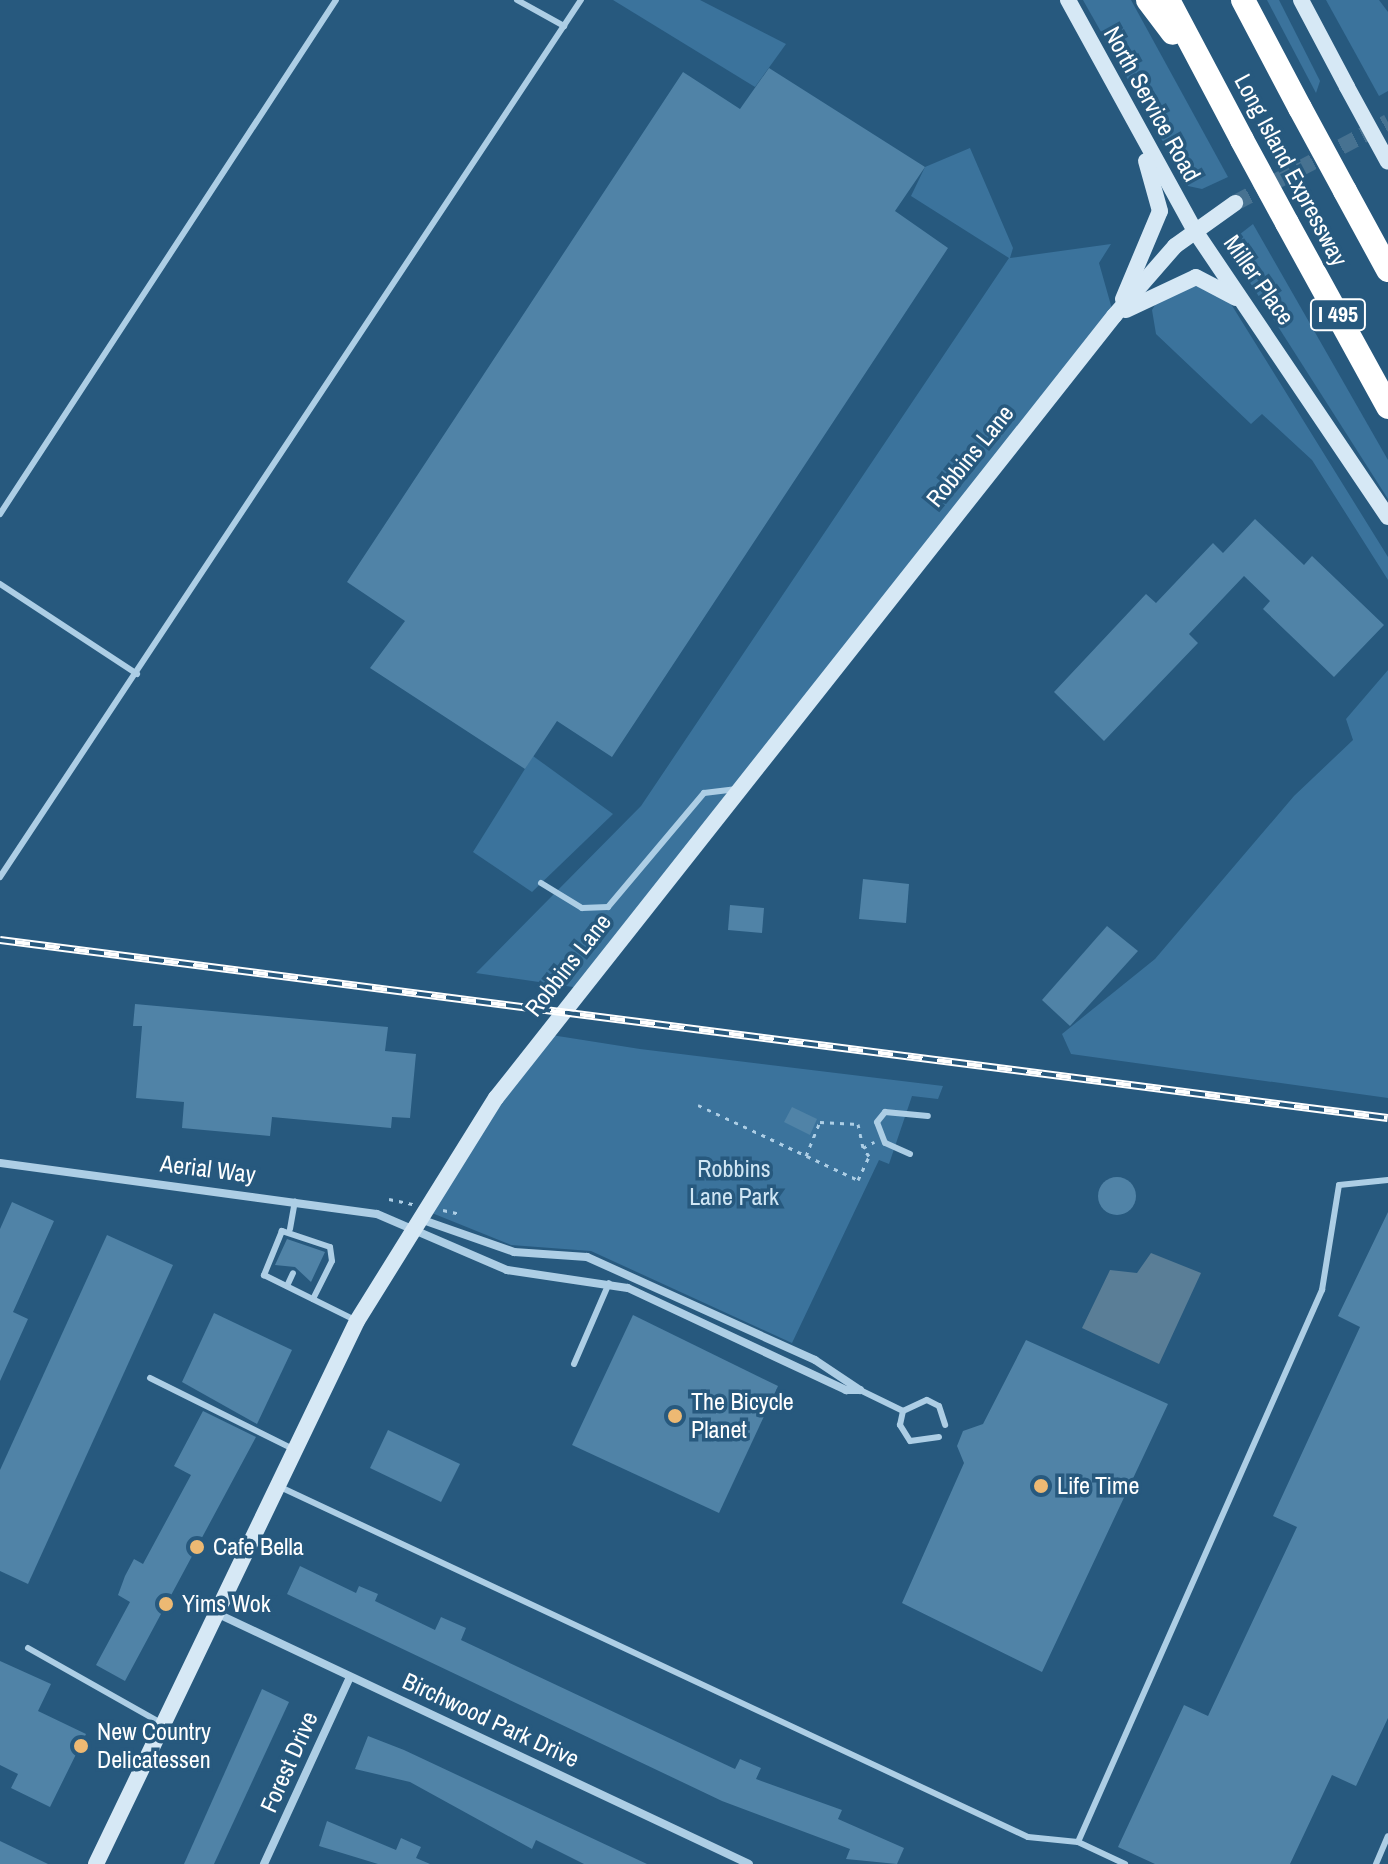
<!DOCTYPE html>
<style>
body{margin:0}
#map{position:relative;width:1388px;height:1864px;overflow:hidden;background:#27597e;font-family:"Archivo Narrow",sans-serif}
div>[style]{position:absolute}
.green>*{inset:0;background:#3b739c}
.water>*{inset:0;background:#5a7e97}
.building>*{inset:0;background:#5083a7}
.round{border-radius:50%}
.secondary-tunnel>*{height:16px;margin-top:-8px;transform-origin:0;background:repeating-linear-gradient(90deg,#477291 0 16px,transparent 0 24px)}
.path>*{height:3px;margin-top:-1.5px;transform-origin:0;background:repeating-linear-gradient(90deg,#adcee5 0 4px,transparent 0 10px)}
.lane>*{height:6px;margin:-3px;padding:0 3px;transform-origin:3px;border-radius:3px;background:#adcee5}
.street>*{height:8px;margin:-4px;padding:0 4px;transform-origin:4px;border-radius:4px;background:#adcee5}
.secondary>*{height:16px;margin:-8px;padding:0 8px;transform-origin:8px;border-radius:8px;background:#d6e8f5}
.highway>*{height:24px;margin:-12px;padding:0 12px;transform-origin:12px;border-radius:12px;background:#fff}
.rail>*{height:8px;margin-top:-4px;transform-origin:0;background:repeating-linear-gradient(90deg,#27597e 0 15px,#fff 0 30px);box-sizing:border-box;border-block:2px solid #fff}
.secondary-bridge>*{height:16px;margin:-8px;padding:0 8px;transform-origin:8px;border-radius:8px;background:#d6e8f5}
.highway-bridge>*{height:24px;margin:-12px;padding:0 12px;transform-origin:12px;border-radius:12px;background:#fff}
.dots>*{width:22px;height:22px;translate:-50% -50%;box-sizing:border-box;border:4px solid #27597e;border-radius:50%}
span{translate:-50% -50%;white-space:nowrap;text-align:center;line-height:1.15;-webkit-text-stroke:7px #27597e;paint-order:stroke}
.shield-label span{padding:2px 6px;background:#27597e;border:2px solid;border-radius:6px;-webkit-text-stroke-width:0}
.shield-label{font-size:22px;color:#fff;font-weight:700}
.street-label{font-size:24px;color:#fff}
.park-label{font-size:24px;color:#d0e6f4}
.poi-label{font-size:24px;color:#fff}
.left{translate:0 -50%;text-align:left}
</style>
<div id="map">
<div class="green">
<i style="clip-path:polygon(613px 0,700px 0,786px 44px,755px 87px)"></i>
<i style="clip-path:polygon(1083px 0,1131px 0,1228px 177px,1202px 189px,1188px 186px)"></i>
<i style="clip-path:polygon(1267px 0,1279px 0,1320px 81px,1316px 93px)"></i>
<i style="clip-path:polygon(1326px 0,1379px 0,1388px 12px,1388px 91px,1379px 96px)"></i>
<i style="clip-path:polygon(970px 148px,1013px 248px,1010px 258px,1111px 244px,1099px 263px,1114px 316px,580px 988px,476px 973px,641px 806px,1009px 258px,911px 196px,925px 167px)"></i>
<i style="clip-path:polygon(1253px 224px,1388px 460px,1388px 499px,1226px 245px)"></i>
<i style="clip-path:polygon(1201px 282px,1231px 304px,1388px 557px,1388px 580px,1312px 460px,1262px 414px,1251px 424px,1156px 334px,1152px 310px,1158px 300px)"></i>
<i style="clip-path:polygon(1388px 670px,1388px 1098px,1071px 1054px,1062px 1034px,1155px 959px,1294px 796px,1353px 740px,1346px 719px)"></i>
<i style="clip-path:polygon(533px 756px,613px 814px,532px 892px,473px 852px)"></i>
<i style="clip-path:polygon(545px 1034px,640px 1049px,943px 1086px,938px 1099px,912px 1096px,889px 1164px,879px 1160px,792px 1343px,591px 1251px,511px 1245px,422px 1209px)"></i>
</div>
<div class="water">
<i style="clip-path:polygon(1151px 1253px,1201px 1273px,1159px 1364px,1082px 1328px,1110px 1270px,1137px 1273px)"></i>
</div>
<div class="building">
<i style="clip-path:polygon(769px 68px,925px 167px,895px 211px,948px 248px,612px 757px,557px 721px,525px 769px,370px 668px,405px 621px,347px 582px,683px 72px,740px 109px)"></i>
<i style="clip-path:polygon(1255px 519px,1304px 565px,1312px 556px,1384px 625px,1334px 677px,1263px 609px,1270px 601px,1244px 576px,1189px 634px,1198px 643px,1104px 741px,1054px 692px,1146px 594px,1156px 603px,1213px 543px,1223px 553px)"></i>
<i style="clip-path:polygon(863px 879px,909px 884px,906px 923px,859px 919px)"></i>
<i style="clip-path:polygon(730px 905px,764px 908px,762px 933px,728px 930px)"></i>
<i style="clip-path:polygon(1107px 926px,1138px 951px,1070px 1026px,1042px 1000px)"></i>
<i style="clip-path:polygon(135px 1004px,388px 1027px,385px 1051px,416px 1054px,410px 1118px,392px 1117px,391px 1128px,272px 1117px,270px 1136px,182px 1128px,184px 1102px,136px 1098px,142px 1026px,133px 1026px)"></i>
<i style="clip-path:polygon(792px 1107px,817px 1119px,810px 1135px,784px 1122px)"></i>
<i class="round" style="left:1098px;top:1177px;width:38px;height:38px"></i>
<i style="clip-path:polygon(12px 1202px,54px 1221px,13px 1312px,28px 1319px,0 1381px,0 1229px)"></i>
<i style="clip-path:polygon(1388px 1212px,1388px 1718px,1356px 1786px,1332px 1775px,1290px 1864px,1155px 1864px,1118px 1847px,1184px 1705px,1208px 1716px,1297px 1527px,1273px 1516px,1360px 1327px,1338px 1316px)"></i>
<i style="clip-path:polygon(107px 1235px,173px 1265px,28px 1584px,0 1571px,0 1470px)"></i>
<i style="clip-path:polygon(287px 1239px,325px 1252px,311px 1282px,295px 1267px,275px 1265px)"></i>
<i style="clip-path:polygon(214px 1313px,292px 1350px,257px 1424px,182px 1382px)"></i>
<i style="clip-path:polygon(633px 1315px,778px 1386px,719px 1513px,572px 1445px)"></i>
<i style="clip-path:polygon(1026px 1340px,1168px 1404px,1042px 1672px,902px 1603px,964px 1463px,957px 1446px,963px 1431px,983px 1424px)"></i>
<i style="clip-path:polygon(203px 1411px,256px 1437px,125px 1681px,96px 1665px,130px 1602px,118px 1595px,125px 1576px,134px 1559px,143px 1564px,191px 1475px,174px 1466px)"></i>
<i style="clip-path:polygon(388px 1430px,460px 1464px,441px 1502px,370px 1468px)"></i>
<i style="clip-path:polygon(300px 1566px,356px 1593px,359px 1586px,378px 1594px,375px 1601px,435px 1630px,441px 1617px,466px 1628px,461px 1640px,735px 1769px,740px 1759px,761px 1768px,756px 1779px,842px 1810px,838px 1819px,904px 1848px,897px 1864px,846px 1859px,850px 1849px,722px 1801px,287px 1594px)"></i>
<i style="clip-path:polygon(0 1661px,51px 1684px,38px 1711px,86px 1734px,50px 1807px,11px 1788px,18px 1774px,0 1765px)"></i>
<i style="clip-path:polygon(262px 1689px,289px 1702px,214px 1864px,184px 1864px)"></i>
<i style="clip-path:polygon(368px 1736px,404px 1750px,647px 1864px,584px 1864px,536px 1840px,532px 1849px,410px 1782px,355px 1769px)"></i>
<i style="clip-path:polygon(327px 1821px,396px 1850px,401px 1838px,421px 1847px,416px 1858px,430px 1864px,378px 1864px,319px 1846px)"></i>
<i style="clip-path:polygon(0 1841px,48px 1864px,0 1864px)"></i>
</div>
<div class="secondary-tunnel">
<i style="left:1235px;top:203px;width:173px;rotate:-27.9deg"></i>
</div>
<div class="path">
<i style="left:698px;top:1105px;width:177px;rotate:25.1deg"></i>
<i style="left:858px;top:1180px;width:26px;rotate:-65deg"></i>
<i style="left:869px;top:1156px;width:10px;rotate:-127deg"></i>
<i style="left:863px;top:1148px;width:13px;rotate:-29deg"></i>
<i style="left:806px;top:1156px;width:37px;rotate:-68deg"></i>
<i style="left:820px;top:1122px;width:38px;rotate:3deg"></i>
<i style="left:858px;top:1124px;width:25px;rotate:78deg"></i>
<i style="left:389px;top:1199px;width:25px;rotate:12deg"></i>
<i style="left:443px;top:1210px;width:18px;rotate:13deg"></i>
</div>
<div class="lane">
<i style="left:517px;top:0;width:54px;rotate:29deg"></i>
<i style="left:0;top:514px;width:614px;rotate:-56.83deg"></i>
<i style="left:0;top:584px;width:164px;rotate:33.3deg"></i>
<i style="left:0;top:877px;width:1052px;rotate:-56.48deg"></i>
<i style="left:541px;top:883px;width:48px;rotate:31.4deg"></i>
<i style="left:582px;top:908px;width:26px;rotate:-2deg"></i>
<i style="left:608px;top:907px;width:149px;rotate:-49.9deg"></i>
<i style="left:704px;top:793px;width:31px;rotate:-7deg"></i>
<i style="left:910px;top:1154px;width:27px;rotate:-156deg"></i>
<i style="left:885px;top:1143px;width:22px;rotate:-111deg"></i>
<i style="left:877px;top:1122px;width:13px;rotate:-51deg"></i>
<i style="left:885px;top:1112px;width:43px;rotate:5.3deg"></i>
<i style="left:290px;top:1229px;width:28px;rotate:-80deg"></i>
<i style="left:287px;top:1286px;width:14px;rotate:-65deg"></i>
<i style="left:313px;top:1299px;width:42px;rotate:-63.4deg"></i>
<i style="left:332px;top:1261px;width:14px;rotate:-98deg"></i>
<i style="left:330px;top:1247px;width:51px;rotate:-161.6deg"></i>
<i style="left:282px;top:1231px;width:48px;rotate:112.2deg"></i>
<i style="left:264px;top:1275px;width:104px;rotate:26.3deg"></i>
<i style="left:574px;top:1364px;width:88px;rotate:-66.6deg"></i>
<i style="left:150px;top:1378px;width:160px;rotate:26.4deg"></i>
<i style="left:860px;top:1390px;width:48px;rotate:26deg"></i>
<i style="left:939px;top:1437px;width:29px;rotate:172deg"></i>
<i style="left:910px;top:1441px;width:19px;rotate:-122deg"></i>
<i style="left:900px;top:1425px;width:14px;rotate:-78deg"></i>
<i style="left:903px;top:1411px;width:26px;rotate:-25deg"></i>
<i style="left:927px;top:1400px;width:13px;rotate:27deg"></i>
<i style="left:939px;top:1406px;width:20px;rotate:72deg"></i>
<i style="left:278px;top:1486px;width:828px;rotate:25.08deg"></i>
<i style="left:1028px;top:1837px;width:50px;rotate:5.7deg"></i>
<i style="left:1078px;top:1842px;width:52px;rotate:25.1deg"></i>
<i style="left:28px;top:1648px;width:155px;rotate:29.4deg"></i>
<i style="left:1078px;top:1842px;width:604px;rotate:-66.15deg"></i>
<i style="left:1322px;top:1290px;width:106px;rotate:-80.8deg"></i>
<i style="left:1339px;top:1185px;width:49px;rotate:-5.8deg"></i>
<i style="left:1376px;top:1864px;width:30px;rotate:-67deg"></i>
</div>
<div class="street">
<i style="left:0;top:1163px;width:380px;rotate:7.7deg"></i>
<i style="left:377px;top:1214px;width:142px;rotate:23.3deg"></i>
<i style="left:507px;top:1270px;width:122px;rotate:8.5deg"></i>
<i style="left:628px;top:1288px;width:241px;rotate:25.1deg"></i>
<i style="left:846px;top:1390px;width:14px"></i>
<i style="left:420px;top:1219px;width:100px;rotate:19.3deg"></i>
<i style="left:514px;top:1252px;width:73px;rotate:3.9deg"></i>
<i style="left:587px;top:1257px;width:250px;rotate:24.3deg"></i>
<i style="left:815px;top:1360px;width:54px;rotate:33.7deg"></i>
<i style="left:216px;top:1613px;width:589px;rotate:25.22deg"></i>
<i style="left:264px;top:1864px;width:206px;rotate:-65.3deg"></i>
</div>
<div class="secondary">
<i style="left:1068px;top:0;width:264px;rotate:61.2deg"></i>
<i style="left:1195px;top:231px;width:345px;rotate:56deg"></i>
<i style="left:1301px;top:0;width:98px;rotate:62.1deg"></i>
<i style="left:1123px;top:299px;width:95px;rotate:-67.2deg"></i>
<i style="left:1160px;top:211px;width:52px;rotate:-105.6deg"></i>
<i style="left:1126px;top:310px;width:77px;rotate:-25.2deg"></i>
<i style="left:1196px;top:277px;width:45px;rotate:27.7deg"></i>
<i style="left:96px;top:1864px;width:602px;rotate:-64.33deg"></i>
<i style="left:357px;top:1321px;width:263px;rotate:-58.1deg"></i>
<i style="left:496px;top:1098px;width:997px;rotate:-51.68deg"></i>
<i style="left:1114px;top:316px;width:93px;rotate:-48.9deg"></i>
<i style="left:1175px;top:246px;width:74px;rotate:-35.6deg"></i>
</div>
<div class="highway">
<i style="left:1148px;top:0;width:41px;rotate:52.9deg"></i>
<i style="left:1168px;top:0;width:158px;rotate:62.1deg"></i>
<i style="left:1243px;top:0;width:122px;rotate:62.2deg"></i>
<i style="left:1345px;top:191px;width:90px;rotate:61.4deg"></i>
<i style="left:1287px;top:223px;width:210px;rotate:61.2deg"></i>
</div>
<div class="rail">
<i style="left:0;top:940px;width:1399px;rotate:7.31deg"></i>
</div>
<div class="secondary-bridge">
<i style="left:1347px;top:87px;width:85px;rotate:61.3deg"></i>
</div>
<div class="highway-bridge">
<i style="left:1300px;top:108px;width:94px;rotate:61.5deg"></i>
<i style="left:1242px;top:140px;width:94px;rotate:61.5deg"></i>
</div>
<div class="dots">
<i style="left:675px;top:1416px;background:#edb973"></i>
<i style="left:1041px;top:1486px;background:#edb973"></i>
<i style="left:197px;top:1547px;background:#edb973"></i>
<i style="left:166px;top:1604px;background:#edb973"></i>
<i style="left:81px;top:1746px;background:#edb973"></i>
</div>
<div class="shield-label">
<span style="left:1338px;top:315px">I 495</span>
</div>
<div class="street-label">
<span style="left:1152px;top:104px;rotate:61deg">North Service Road</span>
<span style="left:1291px;top:170px;rotate:62deg">Long Island Expressway</span>
<span style="left:1259px;top:280px;rotate:55deg">Miller Place</span>
<span style="left:970px;top:456px;rotate:-51deg">Robbins Lane</span>
<span style="left:568px;top:965px;rotate:-52deg">Robbins Lane</span>
<span style="left:208px;top:1169px;rotate:7deg">Aerial Way</span>
<span style="left:491px;top:1720px;rotate:25deg">Birchwood Park Drive</span>
<span style="left:289px;top:1762px;rotate:-66deg">Forest Drive</span>
</div>
<div class="park-label">
<span style="left:734px;top:1183px">Robbins<br>Lane Park</span>
</div>
<div class="poi-label">
<span class="left" style="left:691px;top:1416px">The Bicycle<br>Planet</span>
<span class="left" style="left:1057px;top:1486px">Life Time</span>
<span class="left" style="left:213px;top:1547px">Cafe Bella</span>
<span class="left" style="left:182px;top:1604px">Yims Wok</span>
<span class="left" style="left:97px;top:1746px">New Country<br>Delicatessen</span>
</div>
</div>
